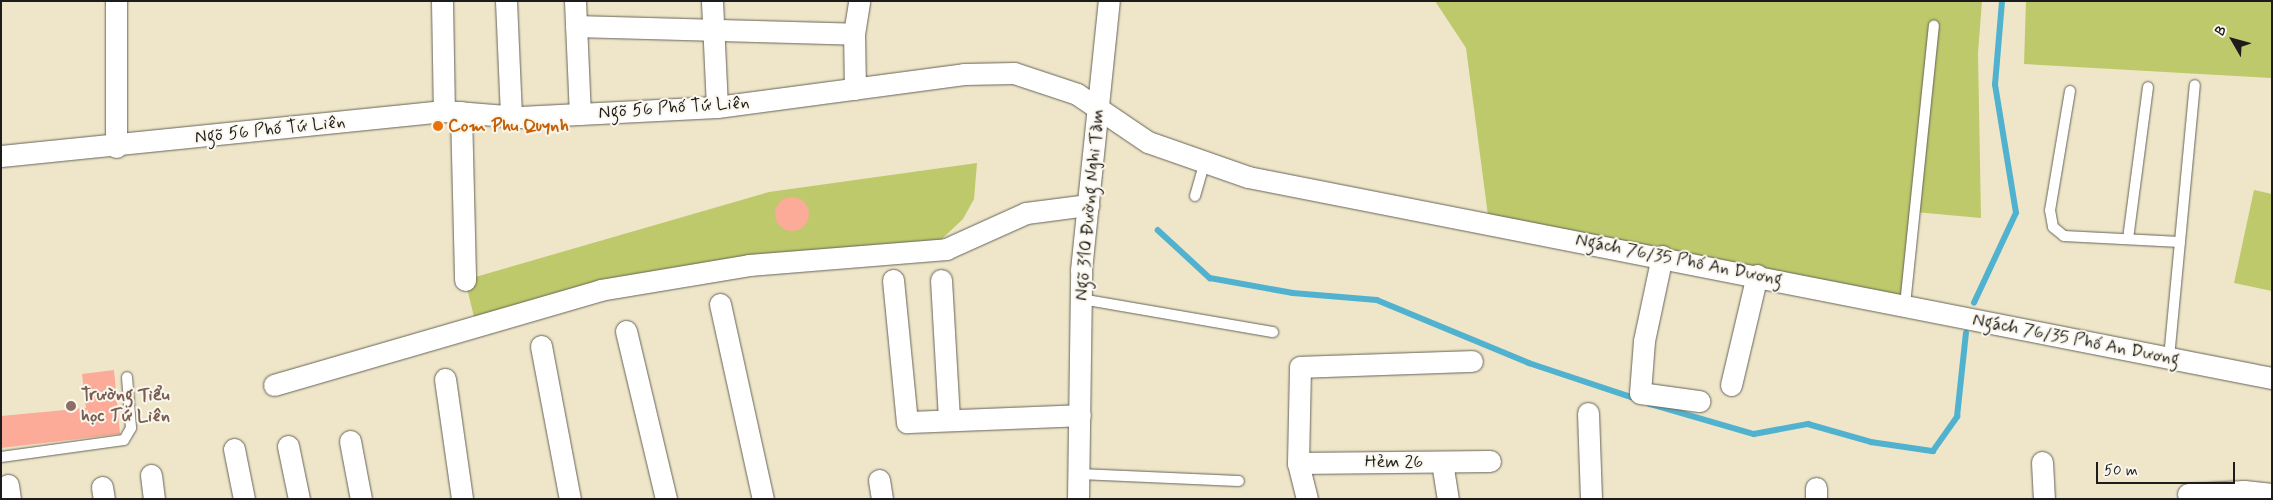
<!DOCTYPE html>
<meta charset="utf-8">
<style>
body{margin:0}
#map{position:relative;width:2273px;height:500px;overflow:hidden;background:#efe6c9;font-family:Mynerve,sans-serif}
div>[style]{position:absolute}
.green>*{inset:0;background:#bdc96a}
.stream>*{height:5.5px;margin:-2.75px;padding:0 2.75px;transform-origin:2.75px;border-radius:2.75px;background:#51b2d0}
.building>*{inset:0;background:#fbab97}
.round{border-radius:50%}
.roads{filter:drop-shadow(0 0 1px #666359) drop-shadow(0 0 1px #666359)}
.service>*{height:10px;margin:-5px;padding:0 5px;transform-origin:5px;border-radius:5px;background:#fff}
.minor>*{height:21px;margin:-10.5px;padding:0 10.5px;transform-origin:10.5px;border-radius:10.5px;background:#fff}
.dots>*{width:14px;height:14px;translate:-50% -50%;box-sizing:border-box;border:2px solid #fbf7ec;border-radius:50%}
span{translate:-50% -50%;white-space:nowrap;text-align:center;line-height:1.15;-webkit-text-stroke:4px #fbf7ec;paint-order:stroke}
.street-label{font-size:18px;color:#1c1c1c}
.food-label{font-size:18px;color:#c56008;font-weight:700}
.left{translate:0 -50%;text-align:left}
.education-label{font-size:18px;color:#785e54;font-weight:700}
.frame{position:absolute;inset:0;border:2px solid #1c1c1c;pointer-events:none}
.north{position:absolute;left:2208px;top:15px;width:50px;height:50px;-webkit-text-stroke:4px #fbf7ec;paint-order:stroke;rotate:308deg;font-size:14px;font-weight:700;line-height:20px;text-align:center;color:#1c1c1c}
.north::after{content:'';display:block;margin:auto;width:18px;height:22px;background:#1c1c1c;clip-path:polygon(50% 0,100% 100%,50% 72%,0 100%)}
.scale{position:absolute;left:2096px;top:462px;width:139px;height:22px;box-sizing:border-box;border:2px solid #1c1c1c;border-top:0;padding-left:6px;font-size:15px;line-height:18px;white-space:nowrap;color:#1c1c1c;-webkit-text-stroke:4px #fbf7ec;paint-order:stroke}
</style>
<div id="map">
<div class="green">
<i style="clip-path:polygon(1435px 1px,1982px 1px,1978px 53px,1981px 218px,1915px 212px,1905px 305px,1489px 223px,1466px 48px)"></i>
<i style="clip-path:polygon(2026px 1px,2272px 1px,2271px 78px,2024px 64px)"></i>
<i style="clip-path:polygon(977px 163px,974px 199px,963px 219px,930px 250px,891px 250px,475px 321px,465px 280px,769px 192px)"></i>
<i style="clip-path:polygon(2254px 190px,2272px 194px,2272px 291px,2234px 283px)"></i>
</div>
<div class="stream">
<i style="left:1158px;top:230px;width:71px;rotate:42.7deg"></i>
<i style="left:1210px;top:278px;width:84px;rotate:10.2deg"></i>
<i style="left:1293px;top:293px;width:84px;rotate:4.8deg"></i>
<i style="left:1377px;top:300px;width:165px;rotate:22.5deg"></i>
<i style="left:1529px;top:363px;width:114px;rotate:18.4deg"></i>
<i style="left:1974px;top:303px;width:99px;rotate:-65deg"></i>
<i style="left:2016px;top:213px;width:130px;rotate:-99.3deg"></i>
<i style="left:1995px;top:85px;width:84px;rotate:-85.2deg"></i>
<i style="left:1650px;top:404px;width:108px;rotate:16.1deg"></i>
<i style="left:1754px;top:434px;width:55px;rotate:-10.5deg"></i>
<i style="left:1808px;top:424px;width:66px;rotate:15.9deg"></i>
<i style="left:1871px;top:442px;width:63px;rotate:8.3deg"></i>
<i style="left:1933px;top:451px;width:42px;rotate:-54.8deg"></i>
<i style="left:1957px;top:417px;width:84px;rotate:-83.9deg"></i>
</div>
<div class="building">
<i class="round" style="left:775px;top:197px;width:34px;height:34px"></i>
<i style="clip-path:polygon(114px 370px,120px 434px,1px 448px,1px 416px,86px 408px,82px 374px)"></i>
</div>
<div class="roads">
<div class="service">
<i style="left:2070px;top:91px;width:121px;rotate:99.5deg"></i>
<i style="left:2050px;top:210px;width:17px;rotate:80deg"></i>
<i style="left:2053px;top:227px;width:14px;rotate:39deg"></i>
<i style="left:2064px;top:236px;width:116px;rotate:3deg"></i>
<i style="left:1195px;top:196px;width:35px;rotate:-74deg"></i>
<i style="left:2128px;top:239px;width:153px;rotate:-82.5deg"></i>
<i style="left:1081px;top:299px;width:195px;rotate:9.8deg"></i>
<i style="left:1905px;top:305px;width:281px;rotate:-84.1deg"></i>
<i style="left:2169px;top:358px;width:274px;rotate:-84.6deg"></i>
<i style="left:1px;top:457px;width:124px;rotate:-7.9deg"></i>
<i style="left:124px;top:440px;width:14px;rotate:-60deg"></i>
<i style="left:131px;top:428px;width:51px;rotate:-94.5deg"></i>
<i style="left:1079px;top:474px;width:160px;rotate:2.5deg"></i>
</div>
<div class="minor">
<i style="left:442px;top:1px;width:110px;rotate:89deg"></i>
<i style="left:506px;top:1px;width:115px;rotate:87.5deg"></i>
<i style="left:575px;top:1px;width:113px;rotate:87.5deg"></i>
<i style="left:712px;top:1px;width:106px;rotate:87.3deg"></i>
<i style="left:576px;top:26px;width:278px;rotate:1.6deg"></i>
<i style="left:855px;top:89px;width:55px;rotate:-91deg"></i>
<i style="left:854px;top:34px;width:33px;rotate:-81deg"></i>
<i style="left:461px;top:112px;width:168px;rotate:88.6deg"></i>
<i style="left:116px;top:147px;width:146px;rotate:-90deg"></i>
<i style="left:1px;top:156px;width:445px;rotate:-5.8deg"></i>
<i style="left:444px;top:111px;width:76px;rotate:4.5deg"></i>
<i style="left:520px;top:117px;width:197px;rotate:-2.9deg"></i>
<i style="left:717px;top:107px;width:249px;rotate:-7.6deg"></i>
<i style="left:964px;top:74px;width:50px;rotate:-1.1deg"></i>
<i style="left:1014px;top:73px;width:66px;rotate:18.4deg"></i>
<i style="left:1077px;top:94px;width:86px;rotate:34.1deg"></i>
<i style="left:1148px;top:142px;width:106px;rotate:19.3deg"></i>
<i style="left:1248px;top:177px;width:1044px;rotate:11.11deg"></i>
<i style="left:1662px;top:256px;width:87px;rotate:102deg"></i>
<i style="left:1644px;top:341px;width:52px;rotate:94.4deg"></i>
<i style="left:1640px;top:393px;width:60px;rotate:7.7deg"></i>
<i style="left:893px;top:280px;width:143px;rotate:84.4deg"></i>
<i style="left:907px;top:422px;width:173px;rotate:-2.3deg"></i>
<i style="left:941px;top:280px;width:140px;rotate:86.7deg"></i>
<i style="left:720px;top:304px;width:200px;rotate:77.6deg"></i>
<i style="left:626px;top:331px;width:173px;rotate:76.6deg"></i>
<i style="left:541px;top:346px;width:156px;rotate:79.3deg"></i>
<i style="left:445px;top:379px;width:121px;rotate:81.9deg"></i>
<i style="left:274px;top:385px;width:340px;rotate:-16.2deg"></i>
<i style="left:600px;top:290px;width:151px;rotate:-9.5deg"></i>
<i style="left:749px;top:265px;width:198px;rotate:-4.6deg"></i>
<i style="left:946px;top:249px;width:88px;rotate:-24.2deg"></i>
<i style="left:1026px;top:213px;width:63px;rotate:-7.4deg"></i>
<i style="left:1731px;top:385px;width:113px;rotate:-76.7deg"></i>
<i style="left:1588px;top:413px;width:86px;rotate:88deg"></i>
<i style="left:350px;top:441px;width:59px;rotate:79.3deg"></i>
<i style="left:288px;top:446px;width:54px;rotate:78.3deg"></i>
<i style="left:234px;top:449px;width:51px;rotate:78.7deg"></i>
<i style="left:1442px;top:462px;width:37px;rotate:81deg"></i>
<i style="left:2042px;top:462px;width:37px;rotate:87deg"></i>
<i style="left:1298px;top:463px;width:192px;rotate:-0.6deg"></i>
<i style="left:151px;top:475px;width:24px;rotate:83deg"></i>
<i style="left:879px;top:480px;width:19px;rotate:81deg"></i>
<i style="left:8px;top:485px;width:14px;rotate:82deg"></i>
<i style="left:102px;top:487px;width:12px;rotate:81deg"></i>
<i style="left:2188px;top:494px;width:56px;rotate:-3.1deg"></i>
<i style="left:2244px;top:491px;width:28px;rotate:6deg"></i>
<i style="left:1078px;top:499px;width:229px;rotate:-89.2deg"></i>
<i style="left:1081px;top:270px;width:270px;rotate:-84.1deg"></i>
<i style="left:1307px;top:499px;width:37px;rotate:-104deg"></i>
<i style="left:1298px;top:463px;width:96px;rotate:-88.8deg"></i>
<i style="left:1300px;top:367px;width:172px;rotate:-2deg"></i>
<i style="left:1816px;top:499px;width:11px;rotate:-90deg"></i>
</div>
</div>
<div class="dots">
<i style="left:438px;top:126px;background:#e8710a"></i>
<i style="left:71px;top:406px;background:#8d6e63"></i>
</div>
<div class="street-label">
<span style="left:674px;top:108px;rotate:-4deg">Ngõ 56 Phố Tứ Liên</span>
<span style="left:270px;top:130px;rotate:-6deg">Ngõ 56 Phố Tứ Liên</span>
<span style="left:1090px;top:205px;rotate:-85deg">Ngõ 310 Đường Nghi Tàm</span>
<span style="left:1679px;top:260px;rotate:11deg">Ngách 76/35 Phố An Dương</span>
<span style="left:2076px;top:340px;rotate:11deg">Ngách 76/35 Phố An Dương</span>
<span style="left:1394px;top:462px">Hẻm 26</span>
</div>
<div class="food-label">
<span class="left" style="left:448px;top:126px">Com Phu Quynh</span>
</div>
<div class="education-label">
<span class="left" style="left:81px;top:406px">Trường Tiểu<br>học Tứ Liên</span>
</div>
<div class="frame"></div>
<div class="north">B</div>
<div class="scale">50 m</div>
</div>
